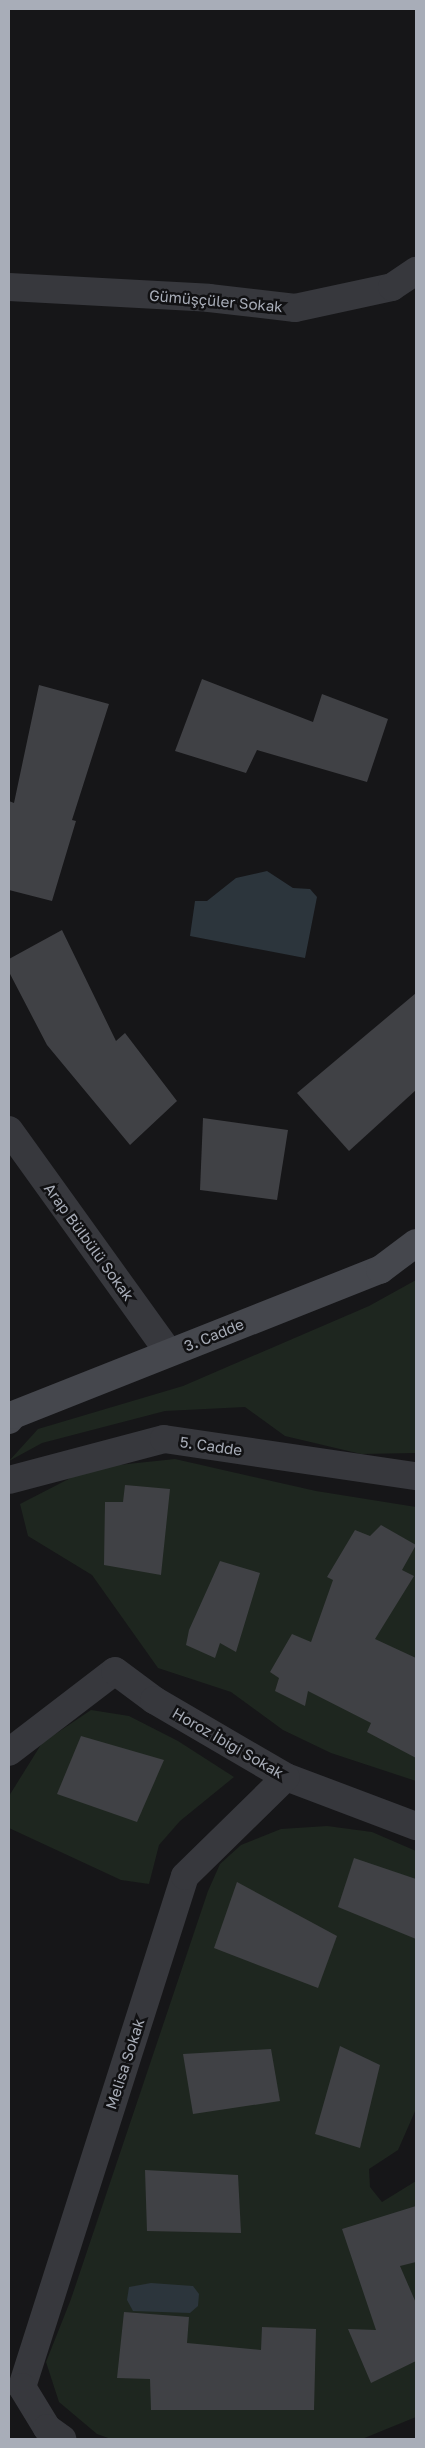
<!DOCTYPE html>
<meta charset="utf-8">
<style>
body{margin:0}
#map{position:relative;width:425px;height:2448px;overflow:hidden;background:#161618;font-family:"Golos Text",sans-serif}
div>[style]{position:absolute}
.green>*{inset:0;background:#1e261f}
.water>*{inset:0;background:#2c353c}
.building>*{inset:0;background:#404145}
.street>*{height:28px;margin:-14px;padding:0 14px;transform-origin:14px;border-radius:14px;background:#37383d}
.secondary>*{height:28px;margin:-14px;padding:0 14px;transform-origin:14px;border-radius:14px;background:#45474d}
span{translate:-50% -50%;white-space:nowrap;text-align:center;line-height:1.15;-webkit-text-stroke:5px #111113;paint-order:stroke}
.street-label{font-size:15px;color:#a8adb8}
.frame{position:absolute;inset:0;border:10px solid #a8adb8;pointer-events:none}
</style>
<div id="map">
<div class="green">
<i style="clip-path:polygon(416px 1280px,416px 1453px,361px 1454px,285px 1436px,245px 1407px,165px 1411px,42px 1443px,9px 1461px,38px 1429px,183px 1386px,369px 1306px)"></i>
<i style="clip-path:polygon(175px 1459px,316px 1491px,416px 1507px,416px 1781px,331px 1753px,283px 1730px,231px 1692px,158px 1668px,92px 1575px,28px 1536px,20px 1504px,90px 1468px)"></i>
<i style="clip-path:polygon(91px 1710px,129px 1716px,178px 1741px,234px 1777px,180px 1821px,159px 1845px,149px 1884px,121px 1880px,9px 1828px,9px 1796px,42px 1743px)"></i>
<i style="clip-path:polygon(327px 1826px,372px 1832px,416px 1851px,416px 2109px,398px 2150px,369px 2169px,370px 2187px,382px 2202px,416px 2181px,416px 2417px,362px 2439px,111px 2439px,97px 2434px,59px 2402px,46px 2362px,71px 2299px,208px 1891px,220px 1864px,241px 1845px,281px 1829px)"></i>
</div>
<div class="water">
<i style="clip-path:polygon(267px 871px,293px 888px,310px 889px,317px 897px,305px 958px,190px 936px,195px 901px,207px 901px,236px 878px)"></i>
<i style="clip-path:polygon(151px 2283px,193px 2286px,199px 2294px,198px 2306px,190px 2313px,133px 2311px,127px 2300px,129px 2287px)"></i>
</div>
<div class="building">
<i style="clip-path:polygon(202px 679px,313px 722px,322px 694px,388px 719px,367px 782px,257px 750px,246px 773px,175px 751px)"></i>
<i style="clip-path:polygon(39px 685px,109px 704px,72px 820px,76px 821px,52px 901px,9px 890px,9px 801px,14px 803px)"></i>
<i style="clip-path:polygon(62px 930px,116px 1041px,125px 1033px,177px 1101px,130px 1145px,47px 1045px,9px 972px,9px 959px)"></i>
<i style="clip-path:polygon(416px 993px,416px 1090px,349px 1151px,297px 1093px)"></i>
<i style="clip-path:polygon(203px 1118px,288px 1130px,277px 1200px,200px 1190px)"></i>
<i style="clip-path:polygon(125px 1485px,170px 1489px,161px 1575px,104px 1565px,105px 1502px,123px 1502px)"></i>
<i style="clip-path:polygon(381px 1525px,416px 1545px,402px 1570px,414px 1576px,375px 1639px,416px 1658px,416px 1758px,367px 1732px,371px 1723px,308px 1691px,305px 1706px,275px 1691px,279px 1678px,270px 1672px,292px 1634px,311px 1642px,333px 1580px,327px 1577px,355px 1530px,370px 1536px)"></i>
<i style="clip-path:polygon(220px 1561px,260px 1573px,236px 1652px,220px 1643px,215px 1658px,186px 1645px,189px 1630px)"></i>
<i style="clip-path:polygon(81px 1736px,164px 1760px,137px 1822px,57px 1794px)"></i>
<i style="clip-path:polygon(354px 1858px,416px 1879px,416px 1939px,338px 1907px)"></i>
<i style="clip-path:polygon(237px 1882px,337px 1936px,318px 1988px,214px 1948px)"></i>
<i style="clip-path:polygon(340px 2046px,380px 2065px,360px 2148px,315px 2134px)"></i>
<i style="clip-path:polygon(271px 2049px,280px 2101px,193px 2114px,183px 2054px)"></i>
<i style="clip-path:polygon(145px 2170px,238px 2175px,241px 2233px,147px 2231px)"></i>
<i style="clip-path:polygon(416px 2206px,416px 2262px,400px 2266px,416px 2303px,416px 2361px,371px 2383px,348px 2329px,376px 2330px,342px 2229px)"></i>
<i style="clip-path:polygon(124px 2312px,189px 2317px,187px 2343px,261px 2350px,262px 2327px,316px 2329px,314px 2410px,151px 2410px,150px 2379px,117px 2378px)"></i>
</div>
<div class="street">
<i style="left:9px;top:287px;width:200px;rotate:3.1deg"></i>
<i style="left:209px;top:298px;width:87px;rotate:6.6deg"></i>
<i style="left:295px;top:308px;width:99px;rotate:-12.2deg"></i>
<i style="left:392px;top:287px;width:29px;rotate:-34deg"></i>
<i style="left:9px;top:1130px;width:274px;rotate:54.3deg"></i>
<i style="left:9px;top:1480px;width:160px;rotate:-14.8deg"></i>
<i style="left:164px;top:1439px;width:255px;rotate:8.4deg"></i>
<i style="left:9px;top:1752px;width:133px;rotate:-37.4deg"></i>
<i style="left:115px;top:1671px;width:49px;rotate:36.6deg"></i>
<i style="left:154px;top:1700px;width:153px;rotate:30.3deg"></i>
<i style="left:286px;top:1777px;width:139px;rotate:20.7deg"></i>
<i style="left:22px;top:2387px;width:536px;rotate:-72.31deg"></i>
<i style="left:185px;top:1876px;width:141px;rotate:-44.4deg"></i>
<i style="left:22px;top:2387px;width:48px;rotate:58.6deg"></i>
<i style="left:47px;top:2428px;width:19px;rotate:36deg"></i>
</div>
<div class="secondary">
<i style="left:9px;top:1420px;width:6px;rotate:-51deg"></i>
<i style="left:13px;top:1415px;width:395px;rotate:-21.6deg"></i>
<i style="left:380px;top:1270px;width:45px;rotate:-36.9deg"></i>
</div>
<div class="street-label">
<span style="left:216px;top:301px;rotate:5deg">Gümüşçüler Sokak</span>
<span style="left:89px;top:1242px;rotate:54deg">Arap Bülbülü Sokak</span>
<span style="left:214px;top:1335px;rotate:-22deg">3. Cadde</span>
<span style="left:211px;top:1446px;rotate:8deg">5. Cadde</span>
<span style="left:228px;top:1743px;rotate:30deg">Horoz İbiği Sokak</span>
<span style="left:125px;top:2064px;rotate:-72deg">Melisa Sokak</span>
</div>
<div class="frame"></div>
</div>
